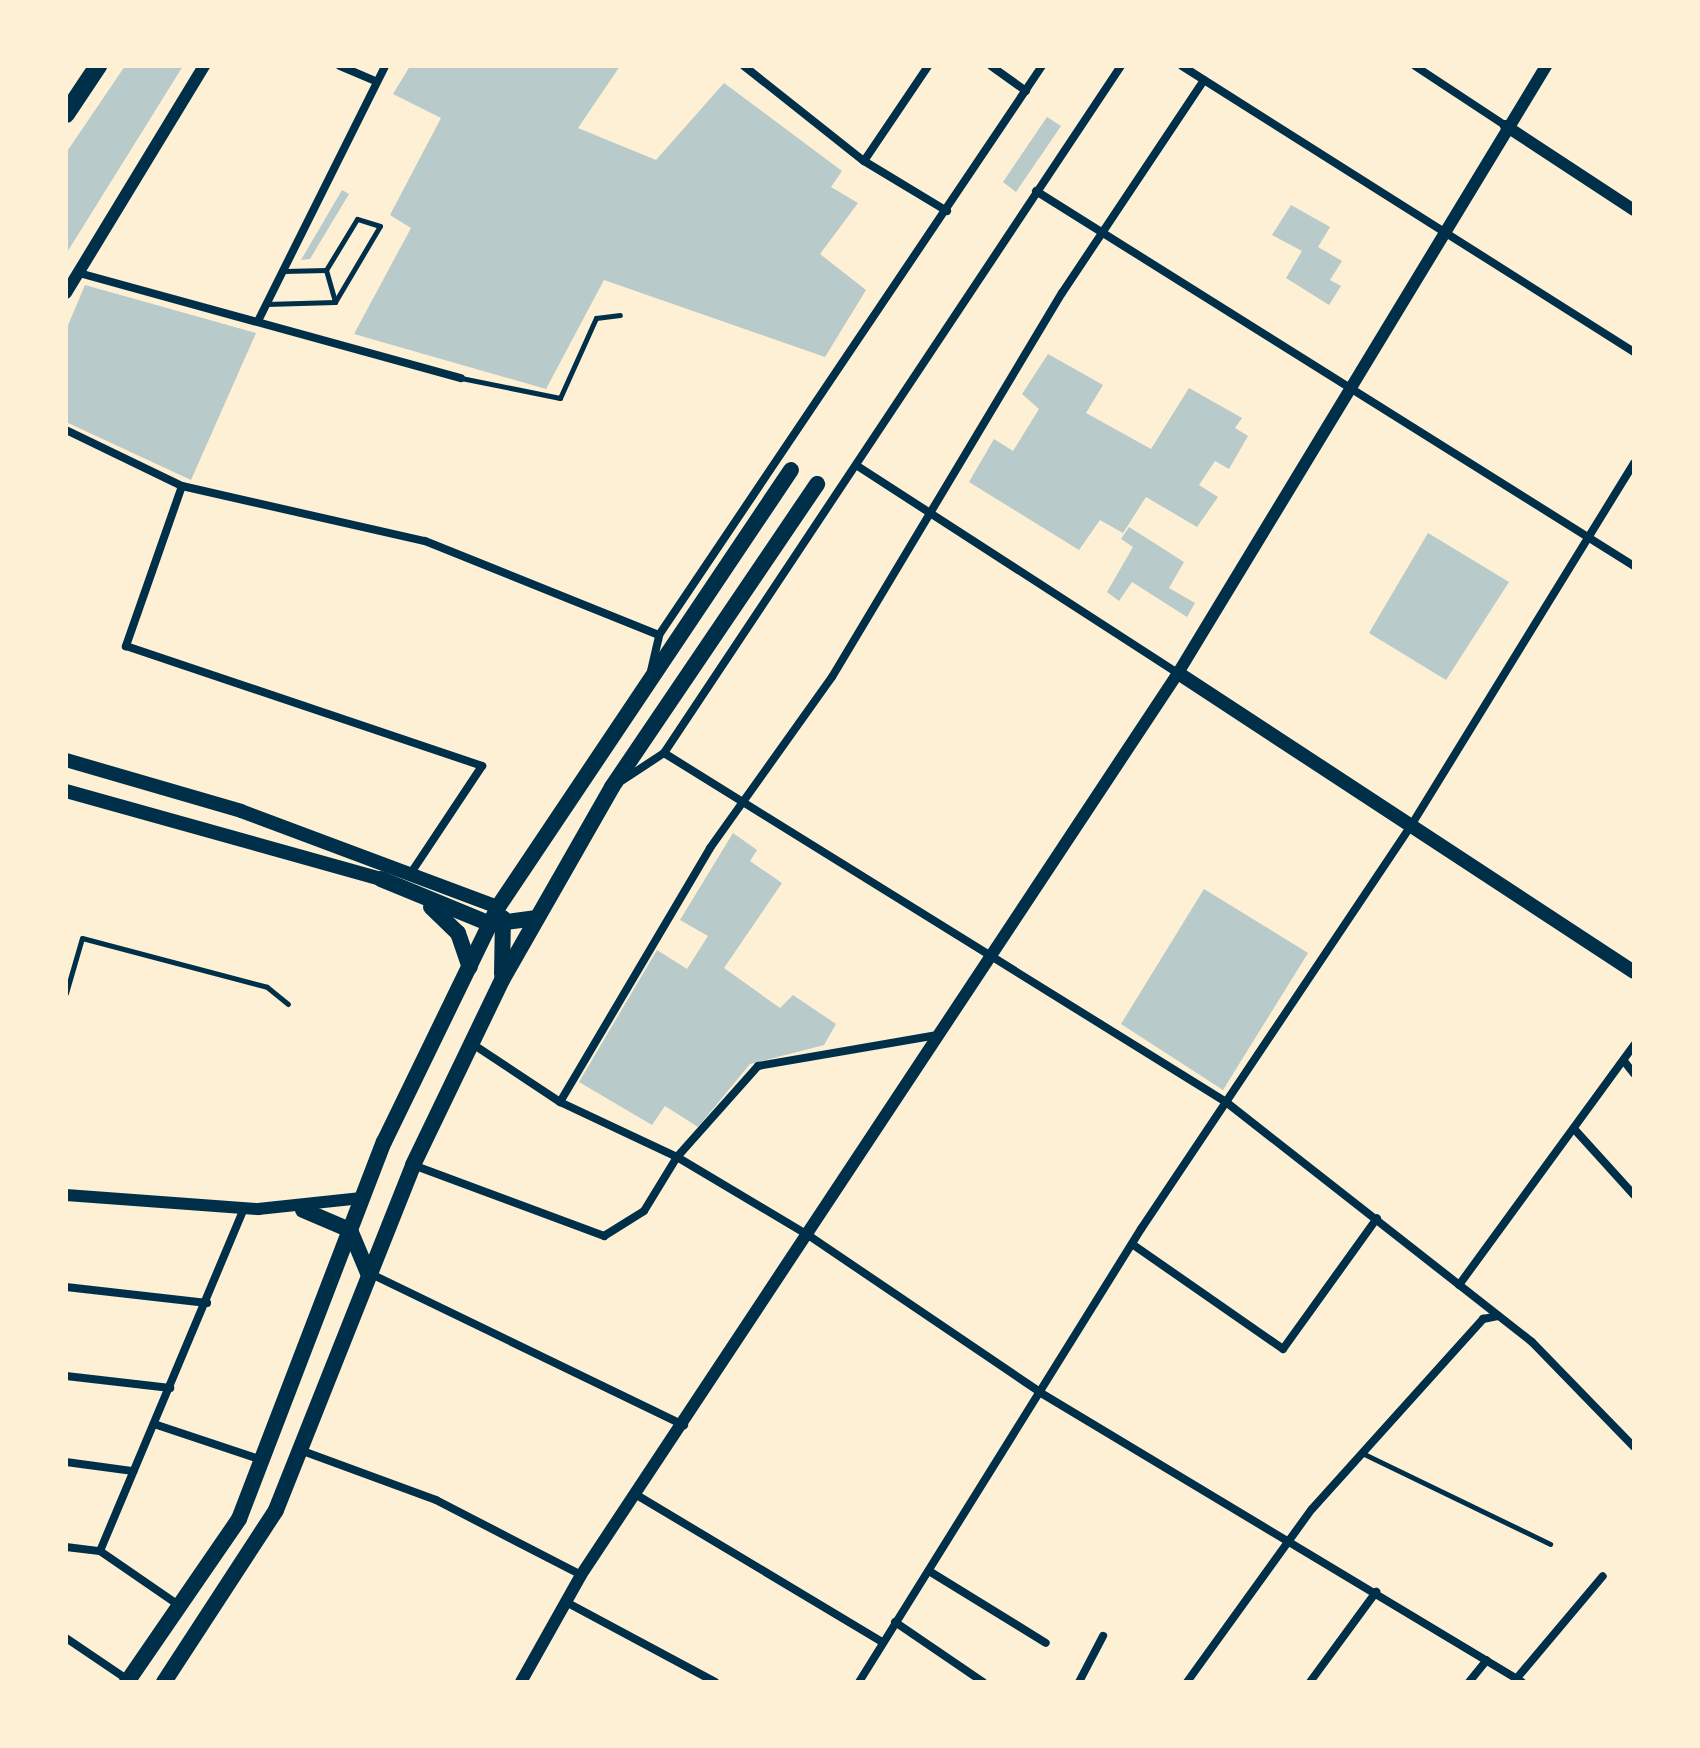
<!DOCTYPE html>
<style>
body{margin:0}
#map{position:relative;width:1700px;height:1748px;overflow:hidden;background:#fdf0d5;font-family:Arial,sans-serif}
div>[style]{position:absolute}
.green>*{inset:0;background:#b9caca}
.service>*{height:5px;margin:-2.5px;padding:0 2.5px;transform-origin:2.5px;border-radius:2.5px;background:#003049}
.minor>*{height:8px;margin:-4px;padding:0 4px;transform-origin:4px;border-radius:4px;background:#003049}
.tertiary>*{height:12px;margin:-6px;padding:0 6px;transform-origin:6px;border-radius:6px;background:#003049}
.secondary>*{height:14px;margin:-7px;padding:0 7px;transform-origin:7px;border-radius:7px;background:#003049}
.primary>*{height:16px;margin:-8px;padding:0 8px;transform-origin:8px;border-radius:8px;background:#003049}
.motorway>*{height:18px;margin:-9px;padding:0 9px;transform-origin:9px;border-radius:9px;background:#003049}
span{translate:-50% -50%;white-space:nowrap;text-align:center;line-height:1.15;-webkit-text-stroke:8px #fdf0d5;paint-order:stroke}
.frame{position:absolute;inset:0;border:68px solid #fdf0d5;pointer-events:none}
</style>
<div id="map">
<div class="green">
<i style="clip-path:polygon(125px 66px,183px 66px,66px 254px,66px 153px)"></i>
<i style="clip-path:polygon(410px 66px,620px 66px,578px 128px,656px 160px,724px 83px,842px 171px,831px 187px,858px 203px,820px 254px,866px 290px,825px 357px,604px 280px,546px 389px,354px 334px,411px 228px,390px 215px,441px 118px,393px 94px)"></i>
<i style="clip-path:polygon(1047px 117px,1061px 126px,1016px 192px,1003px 182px)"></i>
<i style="clip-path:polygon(342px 190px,349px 194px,310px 259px,301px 260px)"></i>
<i style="clip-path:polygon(1291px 205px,1330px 227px,1318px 247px,1342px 261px,1330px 280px,1341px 286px,1329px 305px,1286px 278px,1302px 251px,1272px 235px)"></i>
<i style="clip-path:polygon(85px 285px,256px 333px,191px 480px,66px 422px,66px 330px)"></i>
<i style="clip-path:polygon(1048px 354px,1103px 385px,1086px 413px,1151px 449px,1189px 388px,1242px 418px,1235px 428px,1248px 436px,1229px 469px,1215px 461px,1199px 485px,1218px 497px,1197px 527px,1146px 497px,1123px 533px,1100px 520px,1079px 550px,969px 482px,994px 439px,1013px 451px,1039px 409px,1022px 394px)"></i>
<i style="clip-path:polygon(1129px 527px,1184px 562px,1169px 588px,1195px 603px,1187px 617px,1132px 582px,1119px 601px,1107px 592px,1133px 547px,1121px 539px)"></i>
<i style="clip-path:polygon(1428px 533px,1509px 582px,1446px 680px,1369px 633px)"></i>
<i style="clip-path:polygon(733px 833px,757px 850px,750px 861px,782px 883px,724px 968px,780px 1008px,793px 995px,836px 1024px,824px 1045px,750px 1064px,698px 1127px,665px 1106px,652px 1125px,579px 1082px,657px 950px,687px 969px,708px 936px,680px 920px)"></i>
<i style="clip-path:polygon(1204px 889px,1308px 953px,1223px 1090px,1121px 1024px)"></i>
</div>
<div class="service">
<i style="left:326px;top:270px;width:33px;rotate:74deg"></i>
<i style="left:266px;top:304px;width:69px;rotate:-1.7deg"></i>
<i style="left:335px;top:302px;width:88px;rotate:-59.4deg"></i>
<i style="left:380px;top:226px;width:24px;rotate:-163deg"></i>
<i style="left:357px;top:219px;width:60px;rotate:121.3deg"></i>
<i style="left:326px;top:270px;width:42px;rotate:178.6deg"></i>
<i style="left:461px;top:378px;width:101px;rotate:11.4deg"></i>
<i style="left:560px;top:398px;width:88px;rotate:-65.8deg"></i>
<i style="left:596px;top:318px;width:24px;rotate:-7deg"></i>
<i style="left:66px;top:993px;width:57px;rotate:-73.8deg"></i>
<i style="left:82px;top:938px;width:191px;rotate:14.8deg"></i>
<i style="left:267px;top:987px;width:27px;rotate:39deg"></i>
<i style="left:1362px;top:1453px;width:209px;rotate:25.8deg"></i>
</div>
<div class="minor">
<i style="left:340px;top:66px;width:38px;rotate:23deg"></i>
<i style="left:744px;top:66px;width:153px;rotate:38.4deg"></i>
<i style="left:864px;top:161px;width:97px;rotate:31.1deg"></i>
<i style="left:991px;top:66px;width:43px;rotate:35.5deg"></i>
<i style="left:1182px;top:66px;width:535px;rotate:32.32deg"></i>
<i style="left:1415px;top:66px;width:109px;rotate:33.4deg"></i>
<i style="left:864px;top:161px;width:115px;rotate:-56deg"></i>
<i style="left:1036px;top:191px;width:706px;rotate:32.09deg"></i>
<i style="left:79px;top:273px;width:396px;rotate:15.4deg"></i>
<i style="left:258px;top:321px;width:285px;rotate:-63.5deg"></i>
<i style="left:66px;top:430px;width:129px;rotate:25.8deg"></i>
<i style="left:182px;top:486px;width:249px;rotate:12.8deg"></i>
<i style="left:425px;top:541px;width:252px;rotate:21.9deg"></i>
<i style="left:859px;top:467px;width:380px;rotate:32.9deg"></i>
<i style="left:182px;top:486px;width:170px;rotate:109.3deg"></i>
<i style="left:126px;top:646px;width:376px;rotate:18.6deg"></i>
<i style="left:482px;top:766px;width:125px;rotate:123.6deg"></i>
<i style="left:651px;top:671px;width:37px;rotate:-77deg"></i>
<i style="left:659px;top:635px;width:686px;rotate:-56.06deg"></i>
<i style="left:664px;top:753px;width:662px;rotate:31.84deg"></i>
<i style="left:1226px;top:1102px;width:389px;rotate:38.1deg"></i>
<i style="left:1532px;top:1342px;width:146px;rotate:45.8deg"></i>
<i style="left:623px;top:780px;width:49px;rotate:-33.4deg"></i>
<i style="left:664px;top:753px;width:825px;rotate:-56.37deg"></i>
<i style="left:471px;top:1043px;width:107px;rotate:33.5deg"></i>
<i style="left:560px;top:1102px;width:129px;rotate:25.2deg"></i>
<i style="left:677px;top:1157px;width:156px;rotate:30.8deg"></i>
<i style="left:811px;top:1237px;width:278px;rotate:34.1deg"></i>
<i style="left:1041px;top:1393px;width:561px;rotate:31deg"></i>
<i style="left:1624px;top:1061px;width:16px;rotate:52deg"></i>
<i style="left:560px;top:1102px;width:295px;rotate:-59.4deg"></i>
<i style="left:710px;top:848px;width:210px;rotate:-54.5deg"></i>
<i style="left:832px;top:677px;width:448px;rotate:-59.1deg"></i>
<i style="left:1062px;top:293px;width:256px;rotate:-56.3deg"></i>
<i style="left:1576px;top:1131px;width:86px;rotate:47.8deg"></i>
<i style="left:413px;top:1165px;width:204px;rotate:20.4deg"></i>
<i style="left:604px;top:1236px;width:47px;rotate:-32deg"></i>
<i style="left:644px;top:1211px;width:63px;rotate:-58.6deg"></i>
<i style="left:677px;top:1157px;width:122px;rotate:-48.3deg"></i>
<i style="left:758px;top:1066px;width:182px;rotate:-9.8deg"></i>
<i style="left:1132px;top:1244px;width:184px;rotate:34.8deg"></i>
<i style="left:1283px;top:1349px;width:161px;rotate:-54.3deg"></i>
<i style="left:369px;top:1273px;width:350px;rotate:25.8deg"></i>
<i style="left:1459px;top:1285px;width:297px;rotate:-53.9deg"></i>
<i style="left:66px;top:1287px;width:142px;rotate:6.5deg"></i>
<i style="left:66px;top:1376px;width:105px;rotate:6.6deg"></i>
<i style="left:154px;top:1424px;width:114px;rotate:18.4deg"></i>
<i style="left:300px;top:1450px;width:145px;rotate:20.2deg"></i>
<i style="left:436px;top:1500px;width:163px;rotate:27.3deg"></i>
<i style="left:66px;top:1462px;width:68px;rotate:7.7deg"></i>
<i style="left:640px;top:1497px;width:282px;rotate:30.9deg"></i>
<i style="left:66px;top:1547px;width:34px;rotate:7deg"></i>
<i style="left:100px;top:1551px;width:97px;rotate:34.5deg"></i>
<i style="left:100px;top:1551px;width:372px;rotate:-67.2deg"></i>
<i style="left:929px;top:1571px;width:137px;rotate:31.6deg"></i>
<i style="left:566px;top:1602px;width:169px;rotate:28.2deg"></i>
<i style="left:895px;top:1622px;width:107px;rotate:34.3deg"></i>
<i style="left:66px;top:1638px;width:75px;rotate:34.1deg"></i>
<i style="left:1517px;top:1678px;width:133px;rotate:-49.9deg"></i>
<i style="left:859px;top:1682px;width:534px;rotate:-58.1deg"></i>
<i style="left:1141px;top:1229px;width:487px;rotate:-56.2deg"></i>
<i style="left:1412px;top:824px;width:424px;rotate:-58.4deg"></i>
<i style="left:1079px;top:1682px;width:52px;rotate:-62.4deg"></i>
<i style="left:1187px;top:1682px;width:213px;rotate:-54.2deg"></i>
<i style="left:1312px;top:1509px;width:256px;rotate:-48deg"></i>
<i style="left:1483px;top:1319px;width:15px;rotate:-11deg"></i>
<i style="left:1310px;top:1682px;width:112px;rotate:-53.7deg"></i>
<i style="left:1469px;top:1682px;width:28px;rotate:-51deg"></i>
</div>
<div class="tertiary">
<i style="left:1506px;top:126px;width:153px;rotate:33.3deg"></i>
<i style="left:66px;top:293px;width:266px;rotate:-58.7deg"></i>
<i style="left:66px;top:1195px;width:193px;rotate:4.2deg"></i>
<i style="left:258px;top:1209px;width:104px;rotate:-6.1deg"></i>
<i style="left:521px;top:1682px;width:123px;rotate:-60.7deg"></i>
<i style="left:581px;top:1575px;width:1082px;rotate:-56.5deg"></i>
<i style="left:1178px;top:673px;width:710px;rotate:-58.77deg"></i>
</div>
<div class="secondary">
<i style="left:1178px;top:673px;width:545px;rotate:33.25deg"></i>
<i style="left:66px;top:760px;width:182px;rotate:16.2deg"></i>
<i style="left:241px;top:811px;width:274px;rotate:20.5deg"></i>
<i style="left:66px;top:791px;width:327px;rotate:15.6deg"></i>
</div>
<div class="primary">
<i style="left:381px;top:879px;width:118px;rotate:22.4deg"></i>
<i style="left:490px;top:924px;width:47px;rotate:-7.3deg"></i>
<i style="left:431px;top:907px;width:37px;rotate:44deg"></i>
<i style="left:458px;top:933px;width:36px;rotate:71deg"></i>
<i style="left:502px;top:974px;width:56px;rotate:-89deg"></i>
<i style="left:303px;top:1210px;width:51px;rotate:23.1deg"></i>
<i style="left:350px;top:1230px;width:47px;rotate:67.3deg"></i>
<i style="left:127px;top:1682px;width:198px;rotate:-55.5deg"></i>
<i style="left:239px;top:1519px;width:404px;rotate:-69deg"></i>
<i style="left:384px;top:1142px;width:261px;rotate:-64.1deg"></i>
<i style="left:498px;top:907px;width:526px;rotate:-56.16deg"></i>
<i style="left:164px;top:1682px;width:205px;rotate:-56.9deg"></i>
<i style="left:276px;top:1510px;width:371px;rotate:-68.3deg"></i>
<i style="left:413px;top:1165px;width:205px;rotate:-64.3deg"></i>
<i style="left:502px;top:980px;width:222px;rotate:-60.3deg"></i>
<i style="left:612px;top:787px;width:366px;rotate:-55.9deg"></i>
</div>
<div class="motorway">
<i style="left:66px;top:114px;width:58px;rotate:-56.3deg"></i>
</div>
<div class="frame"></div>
</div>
